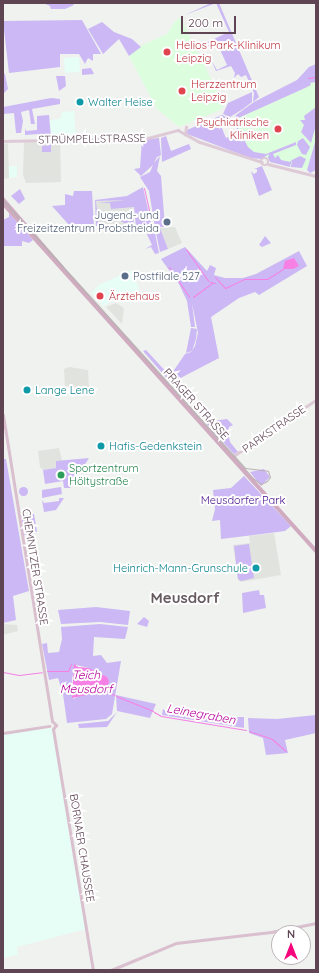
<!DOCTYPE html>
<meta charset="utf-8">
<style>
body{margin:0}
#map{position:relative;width:319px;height:973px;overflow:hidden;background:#eff2ef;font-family:Quicksand,sans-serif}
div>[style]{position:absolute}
.commercial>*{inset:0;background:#e6fef6}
.education>*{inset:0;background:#e1e3df}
.medical>*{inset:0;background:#ddfede}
.green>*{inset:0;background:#ccb8f4}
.round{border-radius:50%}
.water>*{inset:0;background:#f680e4}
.stream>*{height:1px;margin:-0.5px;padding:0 0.5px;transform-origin:0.5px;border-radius:0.5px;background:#f680e4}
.tertiary>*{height:2.5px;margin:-1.25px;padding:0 1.25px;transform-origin:1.25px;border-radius:1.25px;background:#decad6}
.tertiary>.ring{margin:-1.25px;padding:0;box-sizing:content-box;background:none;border:2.5px solid #decad6;border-radius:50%}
.secondary>*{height:3px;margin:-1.5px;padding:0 1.5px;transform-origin:1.5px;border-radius:1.5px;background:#dabfce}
.primary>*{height:3.5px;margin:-1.75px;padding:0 1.75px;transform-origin:1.75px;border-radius:1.75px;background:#d1abc0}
.tram>*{height:1px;margin:-0.5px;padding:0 0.5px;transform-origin:0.5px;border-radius:0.5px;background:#bab0b4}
.dots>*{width:11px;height:11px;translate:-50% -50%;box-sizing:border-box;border:2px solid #fff;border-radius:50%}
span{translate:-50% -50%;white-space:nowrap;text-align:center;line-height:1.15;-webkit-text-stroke:4px #fff;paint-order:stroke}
.health-label{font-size:11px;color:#be3a42}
.left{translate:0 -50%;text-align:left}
.right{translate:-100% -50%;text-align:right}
.culture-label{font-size:11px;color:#0d838f}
.street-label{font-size:11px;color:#5f4554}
.service-label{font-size:11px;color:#4e5e75}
.leisure-label{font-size:11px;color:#27864d}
.park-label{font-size:11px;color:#440c89}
.water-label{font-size:12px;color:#b6009a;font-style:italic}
.district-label{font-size:15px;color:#655b60;font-weight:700}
.frame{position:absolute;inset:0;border:4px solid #5f4554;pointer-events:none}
.north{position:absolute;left:271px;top:925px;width:40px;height:40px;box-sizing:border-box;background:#fff;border:1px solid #bfb5bb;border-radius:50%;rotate:0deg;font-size:11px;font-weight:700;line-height:16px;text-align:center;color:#5f4554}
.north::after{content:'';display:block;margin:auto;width:14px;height:18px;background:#f6047b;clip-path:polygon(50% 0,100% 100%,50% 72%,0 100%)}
.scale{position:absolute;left:181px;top:16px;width:55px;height:18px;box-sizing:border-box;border:2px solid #5f4554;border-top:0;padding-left:5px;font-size:12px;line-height:14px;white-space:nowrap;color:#5f4554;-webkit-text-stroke:3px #fff;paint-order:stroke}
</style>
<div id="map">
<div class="commercial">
<i style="clip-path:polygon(79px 57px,80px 72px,65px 73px,64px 58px)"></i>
<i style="clip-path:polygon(74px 111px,76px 137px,51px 138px,50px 120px,60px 119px,62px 112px)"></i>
<i style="clip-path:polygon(8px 166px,17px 166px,17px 177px,9px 178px)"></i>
<i style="clip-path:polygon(132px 270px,139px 289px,103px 306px,91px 293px,99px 285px)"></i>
<i style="clip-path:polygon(49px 727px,53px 729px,86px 929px,17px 947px,18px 955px,3px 958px,3px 733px)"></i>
</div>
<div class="education">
<i style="clip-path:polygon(60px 140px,61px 182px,26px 183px,23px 175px,24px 141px)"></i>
<i style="clip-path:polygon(8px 143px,9px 178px,3px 179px,3px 144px)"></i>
<i style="clip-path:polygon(134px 199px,132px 225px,97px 226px,96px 201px)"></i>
<i style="clip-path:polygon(175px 227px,182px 243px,168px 249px,160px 228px)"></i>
<i style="clip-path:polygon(116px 303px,124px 308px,122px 324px,106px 307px)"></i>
<i style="clip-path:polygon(69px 367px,88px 370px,89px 388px,65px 386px,64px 369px)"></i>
<i style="clip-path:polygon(59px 448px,62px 460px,56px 468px,43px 470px,40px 467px,38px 451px)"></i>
<i style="clip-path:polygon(274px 533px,281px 575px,241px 582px,238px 580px,233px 545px,250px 543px,249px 536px)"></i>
<i style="clip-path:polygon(3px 624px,17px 625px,18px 631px,3px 635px)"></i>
</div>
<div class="medical">
<i style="clip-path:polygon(181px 18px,224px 105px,220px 110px,179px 127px,157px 109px,129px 56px,140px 46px,167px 34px,175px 21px)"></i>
<i style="clip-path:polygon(316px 82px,316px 139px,307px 170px,270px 162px,266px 158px,253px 157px,234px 120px,305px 88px,311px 85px,309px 83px)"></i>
</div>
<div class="green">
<i style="clip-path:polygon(43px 3px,72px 3px,74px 5px,65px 9px,51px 9px,50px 6px)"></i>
<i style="clip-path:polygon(211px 3px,219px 3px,259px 97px,253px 102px,254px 93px,246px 75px,241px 77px,238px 74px,234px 78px,235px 73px,231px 66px,216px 71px,211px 60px,217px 70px,227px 65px,217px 43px,205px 48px,203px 44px,229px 32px,216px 3px,185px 15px)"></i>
<i style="clip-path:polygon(82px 20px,101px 54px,93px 54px,93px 61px,88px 58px,85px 64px,79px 54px,60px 54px,60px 67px,9px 73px,3px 21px)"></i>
<i style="clip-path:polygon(102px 22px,114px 32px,132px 39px,141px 47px,129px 56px,119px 39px,103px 54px,88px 29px)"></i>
<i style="clip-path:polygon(316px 64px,316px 82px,310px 83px,311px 85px,305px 88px,234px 120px,236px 115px,254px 102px,297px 80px,309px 67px)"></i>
<i style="clip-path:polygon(91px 68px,94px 74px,82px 75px,82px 69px)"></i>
<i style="clip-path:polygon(3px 73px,5px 74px,8px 89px,3px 94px)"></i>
<i style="clip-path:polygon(56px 76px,65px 76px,66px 86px,59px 91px)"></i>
<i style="clip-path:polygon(252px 92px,252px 102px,243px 109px,230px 117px,223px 114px,228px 103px)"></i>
<i style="clip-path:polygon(51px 98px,60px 99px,60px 104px,32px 109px,35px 124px,31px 124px,29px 110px,21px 112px,23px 121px,21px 133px,16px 133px,14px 113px,3px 114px,3px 107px)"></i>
<i style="clip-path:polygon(316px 107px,316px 125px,311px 143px,301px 132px,304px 125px,300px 120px,305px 120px,304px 116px)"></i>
<i style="clip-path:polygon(49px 115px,51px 138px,39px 139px,38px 134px,25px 135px,25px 128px,26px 131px,37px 130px,37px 116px)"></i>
<i style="clip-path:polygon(evenodd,222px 115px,234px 120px,248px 147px,254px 152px,266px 154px,296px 142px,296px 145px,273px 154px,275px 158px,278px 155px,281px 160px,290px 162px,292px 159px,290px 167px,270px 162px,268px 158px,269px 154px,261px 159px,250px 158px,187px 134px,187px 130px,222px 115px,233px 121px,239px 133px,226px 138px,221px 126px,233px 121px)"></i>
<i style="clip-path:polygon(166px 136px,171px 151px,189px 144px,191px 149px,162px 162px,161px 138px)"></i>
<i style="clip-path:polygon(159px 138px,161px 155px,157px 157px,154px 163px,160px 156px,157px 171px,161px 176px,165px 227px,155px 227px,149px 191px,140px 177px,150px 172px,153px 165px,141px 176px,134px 169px,140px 168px,142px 140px)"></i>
<i style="clip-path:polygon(303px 138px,310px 147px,306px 155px,302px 154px,297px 145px,298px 141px)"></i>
<i style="clip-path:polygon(316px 139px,316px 170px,310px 173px,307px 170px)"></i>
<i style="clip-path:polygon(55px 144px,51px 146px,51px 152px,42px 152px,42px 146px,34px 147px)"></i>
<i style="clip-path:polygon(300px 156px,306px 159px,302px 168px,291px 167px,292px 160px)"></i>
<i style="clip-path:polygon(262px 166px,272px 190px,259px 196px,251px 171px,254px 174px,257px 172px,257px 169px,254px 169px)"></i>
<i style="clip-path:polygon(143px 187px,152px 227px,136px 227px,134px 207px,111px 209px,110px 203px,98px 203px,126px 200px,96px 201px,99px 228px,96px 228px,95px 200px,127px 196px)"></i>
<i style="clip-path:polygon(20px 189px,25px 199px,19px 204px,11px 196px)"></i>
<i style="clip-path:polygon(74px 191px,92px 191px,94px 229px,87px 230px,87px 224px,69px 225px,52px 206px,65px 205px,65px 194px,73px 196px)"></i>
<i style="clip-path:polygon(129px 210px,133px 210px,134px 226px,107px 228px,130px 225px)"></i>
<i class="round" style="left:119.5px;top:211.5px;width:11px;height:11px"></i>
<i style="clip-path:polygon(9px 213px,33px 240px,29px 243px,22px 241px,22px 246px,3px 246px,3px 220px,9px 217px)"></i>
<i style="clip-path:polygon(144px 228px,154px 228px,159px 253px,155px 254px,151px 247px,145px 249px,152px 245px)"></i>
<i style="clip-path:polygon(155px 228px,160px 228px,168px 249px,160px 252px)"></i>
<i style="clip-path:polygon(265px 236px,271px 243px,262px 247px,259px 245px)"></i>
<i style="clip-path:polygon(185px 247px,207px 271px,210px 265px,216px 268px,214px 275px,225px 278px,243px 278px,256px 274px,299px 251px,307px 266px,259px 295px,255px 292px,239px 298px,211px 317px,219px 358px,171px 383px,143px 351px,146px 350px,170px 376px,185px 354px,191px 352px,195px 346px,198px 333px,192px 303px,195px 327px,191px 327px,187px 301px,179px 284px,161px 259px)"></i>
<i style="clip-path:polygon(191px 328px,197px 329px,196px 339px,192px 351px,186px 353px)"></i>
<i style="clip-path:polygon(227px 419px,233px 425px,229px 427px,228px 433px,230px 442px,238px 452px,234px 454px,205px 422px)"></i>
<i style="clip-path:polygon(89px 458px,70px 488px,64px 488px,63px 481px,45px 484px,43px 470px,56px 468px,56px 461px)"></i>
<i style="clip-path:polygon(3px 459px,6px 459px,29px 591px,13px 596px,16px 620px,3px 623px)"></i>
<i style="clip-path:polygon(264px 469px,270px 477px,261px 486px,250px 472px)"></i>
<i style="clip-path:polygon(244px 476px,291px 526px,285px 531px,221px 539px,220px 520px,212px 521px,215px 509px,213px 490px,231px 488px)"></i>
<i style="clip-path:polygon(42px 486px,42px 490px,61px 487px,62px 494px,42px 498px)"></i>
<i class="round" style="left:18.5px;top:486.5px;width:9px;height:9px"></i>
<i style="clip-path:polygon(59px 498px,64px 498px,56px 510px,44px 512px,42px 500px,44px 503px,59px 501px)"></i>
<i style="clip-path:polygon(34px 514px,37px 532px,24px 535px,21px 516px)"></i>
<i style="clip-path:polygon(249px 544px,254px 578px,241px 581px,238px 579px,234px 546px)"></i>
<i style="clip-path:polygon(259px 590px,260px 595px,264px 595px,266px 608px,243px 613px,242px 593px)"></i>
<i style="clip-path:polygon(96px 607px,130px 611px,128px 625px,100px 622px,61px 624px,58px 610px)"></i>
<i style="clip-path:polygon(144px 617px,149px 621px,147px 627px,137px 624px)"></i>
<i style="clip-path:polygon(evenodd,100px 624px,128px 627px,125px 639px,94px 637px,93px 656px,101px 655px,107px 663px,121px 661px,112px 714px,106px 719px,67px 723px,63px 694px,58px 678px,49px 680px,42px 644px,47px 643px,48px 653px,59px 652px,62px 639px,61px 627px,100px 624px,76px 665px,89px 668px,109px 681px,73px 699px,72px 678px,76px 665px)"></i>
<i style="clip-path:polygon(116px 695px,156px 704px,150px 718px,117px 711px)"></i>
<i style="clip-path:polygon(163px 709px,183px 712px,184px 710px,193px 709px,233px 720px,233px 717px,244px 717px,244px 728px,162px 715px)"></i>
<i style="clip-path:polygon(117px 712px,107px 727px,79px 728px,78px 724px,108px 721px)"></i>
<i style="clip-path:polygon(316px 715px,316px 733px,285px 740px,288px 753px,266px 755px,263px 738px,249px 733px,248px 718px,277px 719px)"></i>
</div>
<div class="water">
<i style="clip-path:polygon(294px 258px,299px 266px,293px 269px,283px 269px,285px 261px)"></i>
<i style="clip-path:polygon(74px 664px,78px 667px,89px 668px,107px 677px,109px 681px,106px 691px,72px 698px)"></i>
</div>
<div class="stream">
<i style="left:308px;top:78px;width:8px;rotate:-7deg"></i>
<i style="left:144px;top:188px;width:28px;rotate:77deg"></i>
<i style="left:186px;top:249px;width:39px;rotate:55deg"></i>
<i style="left:169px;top:267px;width:36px;rotate:56deg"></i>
<i style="left:215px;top:277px;width:15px;rotate:48deg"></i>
<i style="left:225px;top:288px;width:21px;rotate:-25deg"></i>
<i style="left:244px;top:279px;width:23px"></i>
<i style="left:267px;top:279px;width:19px;rotate:-32deg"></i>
<i style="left:210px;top:282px;width:5px;rotate:11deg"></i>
<i style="left:193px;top:297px;width:24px;rotate:-36deg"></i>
<i style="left:47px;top:671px;width:21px"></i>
<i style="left:68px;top:671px;width:8px;rotate:-67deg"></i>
<i style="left:3px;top:672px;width:16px;rotate:11deg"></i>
<i style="left:19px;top:675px;width:23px;rotate:-7deg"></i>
<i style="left:105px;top:692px;width:10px;rotate:17deg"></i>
<i style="left:116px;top:696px;width:40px;rotate:22deg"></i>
<i style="left:154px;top:712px;width:8px;rotate:30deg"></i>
<i style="left:161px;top:716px;width:86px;rotate:9.4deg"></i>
<i style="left:249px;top:731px;width:24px;rotate:19deg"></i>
<i style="left:272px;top:739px;width:18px;rotate:41deg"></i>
</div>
<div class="tertiary">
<i style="left:185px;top:135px;width:8px;rotate:-83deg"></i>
<i style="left:3px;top:141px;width:145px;rotate:-1.2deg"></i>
<i style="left:148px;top:138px;width:31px;rotate:-15deg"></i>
<i style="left:178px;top:130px;width:25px;rotate:29deg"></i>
<i style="left:200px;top:142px;width:65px;rotate:17.9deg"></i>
<i class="ring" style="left:261.5px;top:158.5px;width:4.5px;height:4.5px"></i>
<i style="left:268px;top:164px;width:49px;rotate:14deg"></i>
<i style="left:232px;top:457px;width:102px;rotate:-34.2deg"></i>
</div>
<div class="secondary">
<i style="left:3px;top:415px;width:310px;rotate:80.9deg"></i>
<i style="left:52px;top:721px;width:6px;rotate:45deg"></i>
<i style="left:56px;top:725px;width:5px;rotate:127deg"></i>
<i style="left:53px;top:729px;width:244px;rotate:80.6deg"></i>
<i style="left:3px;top:733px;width:47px;rotate:-8.7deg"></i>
<i style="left:111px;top:970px;width:70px;rotate:-22.6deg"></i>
<i style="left:176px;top:943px;width:96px;rotate:-6.6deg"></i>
<i style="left:271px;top:932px;width:46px;rotate:-11.3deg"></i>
</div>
<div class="primary">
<i style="left:3px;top:199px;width:90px;rotate:49.1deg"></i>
<i style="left:3px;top:203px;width:468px;rotate:48deg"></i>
</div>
<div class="tram">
<i style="left:3px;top:200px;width:361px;rotate:47.9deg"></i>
<i style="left:245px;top:468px;width:23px;rotate:7deg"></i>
<i style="left:268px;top:471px;width:6px;rotate:72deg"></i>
<i style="left:270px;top:477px;width:5px;rotate:127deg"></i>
<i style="left:267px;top:481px;width:7px;rotate:153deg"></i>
<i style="left:261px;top:484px;width:9px;rotate:-144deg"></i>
<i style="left:254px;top:479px;width:375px;rotate:-132.1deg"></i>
</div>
<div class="dots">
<i style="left:167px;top:52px;background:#e0444e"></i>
<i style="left:182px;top:91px;background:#e0444e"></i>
<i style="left:80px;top:102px;background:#0f9aa8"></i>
<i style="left:278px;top:129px;background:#e0444e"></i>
<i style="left:167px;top:222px;background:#5c6f8a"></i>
<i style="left:125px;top:276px;background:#5c6f8a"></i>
<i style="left:100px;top:296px;background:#e0444e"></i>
<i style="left:27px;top:390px;background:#0f9aa8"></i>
<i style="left:101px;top:446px;background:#0f9aa8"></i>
<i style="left:61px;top:475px;background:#2e9e5b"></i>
<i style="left:256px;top:568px;background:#0f9aa8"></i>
</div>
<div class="health-label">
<span class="left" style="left:176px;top:52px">Helios Park-Klinikum<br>Leipzig</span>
<span class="left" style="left:191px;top:91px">Herzzentrum<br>Leipzig</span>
<span class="right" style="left:269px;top:129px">Psychiatrische<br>Kliniken</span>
<span class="left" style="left:109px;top:296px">Ärztehaus</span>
</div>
<div class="culture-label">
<span class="left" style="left:88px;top:102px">Walter Heise</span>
<span class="left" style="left:35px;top:390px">Lange Lene</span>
<span class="left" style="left:109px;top:446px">Hafis-Gedenkstein</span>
<span class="right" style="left:248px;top:568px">Heinrich-Mann-Grunschule</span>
</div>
<div class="street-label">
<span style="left:92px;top:139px;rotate:-1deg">STRÜMPELLSTRASSE</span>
<span style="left:196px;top:404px;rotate:48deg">PRAGER STRASSE</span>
<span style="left:274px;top:429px;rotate:-35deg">PARKSTRASSE</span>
<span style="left:35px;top:567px;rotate:81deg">CHEMNITZER STRASSE</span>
<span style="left:82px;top:848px;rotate:81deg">BORNAER CHAUSSEE</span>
</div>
<div class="service-label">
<span class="right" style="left:159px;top:222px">Jugend- und<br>Freizeitzentrum Probstheida</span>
<span class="left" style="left:133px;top:276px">Postfilale 527</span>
</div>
<div class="leisure-label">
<span class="left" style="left:69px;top:475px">Sportzentrum<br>Höltystraße</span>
</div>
<div class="park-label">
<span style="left:243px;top:500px">Meusdorfer Park</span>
</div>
<div class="water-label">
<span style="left:86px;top:682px">Teich<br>Meusdorf</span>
<span style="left:201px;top:714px;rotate:10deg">Leinegraben</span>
</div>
<div class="district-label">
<span style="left:185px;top:598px">Meusdorf</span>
</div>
<div class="frame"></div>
<div class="north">N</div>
<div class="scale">200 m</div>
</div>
